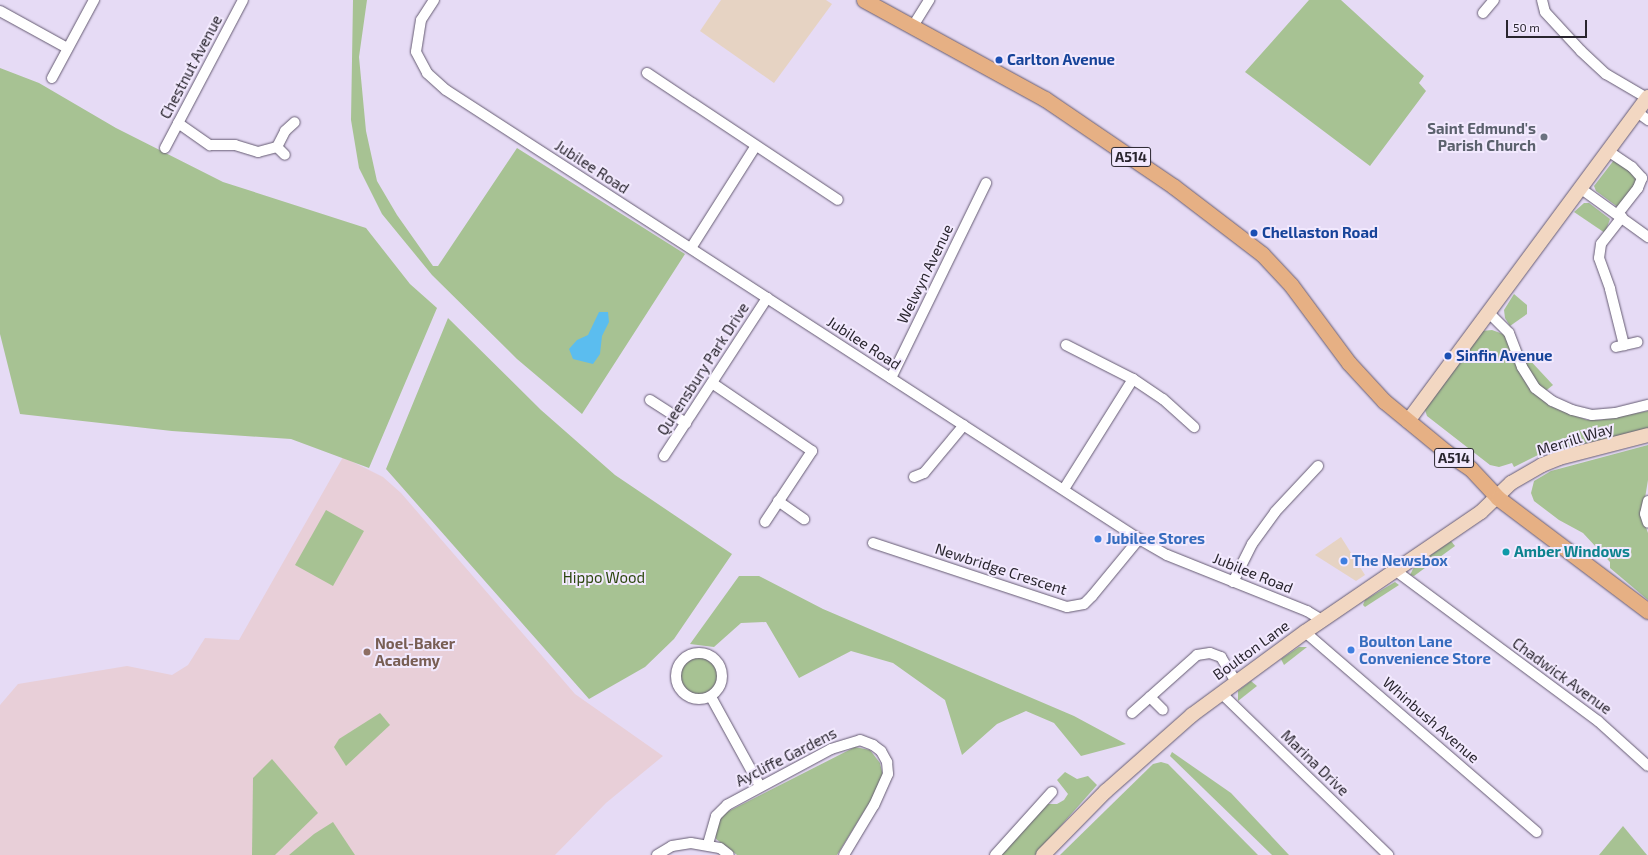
<!DOCTYPE html>
<style>
body{margin:0}
#map{position:relative;width:1648px;height:855px;overflow:hidden;background:#e6dbf5;font-family:"Exo 2",sans-serif}
div>[style]{position:absolute}
.commercial>*{inset:0;background:#e6d3c3}
.education>*{inset:0;background:#e8cfd8}
.green>*{inset:0;background:#a7c293}
.round{border-radius:50%}
.water>*{inset:0;background:#5bbdef}
.roads{filter:drop-shadow(0 0 1px #655b72) drop-shadow(0 0 1px #655b72)}
.street>*{height:10px;margin:-5px;padding:0 5px;transform-origin:5px;border-radius:5px;background:#fff}
.street>.ring{margin:-5px;padding:0;box-sizing:content-box;background:none;border:10px solid #fff;border-radius:50%}
.secondary>*{height:14px;margin:-7px;padding:0 7px;transform-origin:7px;border-radius:7px;background:#f2d7c2}
.primary>*{height:15px;margin:-7.5px;padding:0 7.5px;transform-origin:7.5px;border-radius:7.5px;background:#e6b084}
.dots>*{width:11px;height:11px;translate:-50% -50%;box-sizing:border-box;border:2px solid #f2e9fe;border-radius:50%}
span{translate:-50% -50%;white-space:nowrap;text-align:center;line-height:1.15;-webkit-text-stroke:4px #f2e9fe;paint-order:stroke}
.shield-label span{padding:1px 3px;background:#f2e9fe;border:1px solid;border-radius:3px;-webkit-text-stroke-width:0}
.shield-label{font-size:14px;color:#29252e;font-weight:700}
.transit-label{font-size:15px;color:#164399;font-weight:700}
.left{translate:0 -50%;text-align:left}
.street-label{font-size:15px;color:#29252e}
.worship-label{font-size:15px;color:#5b616d;font-weight:700}
.right{translate:-100% -50%;text-align:right}
.shop-label{font-size:15px;color:#366cbe;font-weight:700}
.culture-label{font-size:15px;color:#0d838f;font-weight:700}
.park-label{font-size:15px;color:#2c470f}
.education-label{font-size:15px;color:#785e54;font-weight:700}
.scale{position:absolute;left:1506px;top:20px;width:81px;height:18px;box-sizing:border-box;border:2px solid #29252e;border-top:0;padding-left:5px;font-size:12px;line-height:14px;white-space:nowrap;color:#29252e;-webkit-text-stroke:3px #f2e9fe;paint-order:stroke}
</style>
<div id="map">
<div class="commercial">
<i style="clip-path:polygon(721px 0,826px 0,832px 4px,774px 83px,700px 31px)"></i>
<i style="clip-path:polygon(1341px 537px,1365px 575px,1356px 581px,1315px 555px)"></i>
</div>
<div class="education">
<i style="clip-path:polygon(343px 457px,383px 477px,401px 493px,575px 694px,663px 756px,606px 803px,555px 855px,0 855px,0 705px,18px 684px,127px 666px,172px 675px,188px 665px,205px 638px,239px 640px)"></i>
</div>
<div class="green">
<i style="clip-path:polygon(353px 0,367px 0,359px 57px,366px 131px,377px 181px,397px 215px,433px 266px,438px 266px,517px 148px,685px 254px,582px 414px,517px 359px,432px 275px,382px 214px,359px 168px,351px 120px)"></i>
<i style="clip-path:polygon(1309px 0,1341px 0,1424px 76px,1419px 83px,1426px 91px,1370px 166px,1245px 72px)"></i>
<i style="clip-path:polygon(0 68px,39px 83px,116px 128px,223px 182px,366px 228px,410px 284px,437px 308px,369px 468px,291px 439px,172px 431px,20px 414px,0 334px)"></i>
<i style="clip-path:polygon(1614px 160px,1635px 174px,1638px 181px,1619px 208px,1596px 191px,1594px 186px)"></i>
<i style="clip-path:polygon(1584px 203px,1589px 203px,1610px 219px,1605px 233px,1574px 212px)"></i>
<i style="clip-path:polygon(1514px 294px,1527px 305px,1527px 314px,1510px 326px,1505px 318px,1504px 310px)"></i>
<i style="clip-path:polygon(448px 318px,541px 410px,615px 475px,732px 554px,674px 639px,645px 667px,589px 699px,386px 469px)"></i>
<i style="clip-path:polygon(1492px 330px,1503px 334px,1508px 340px,1517px 368px,1529px 388px,1550px 406px,1587px 420px,1600px 420px,1648px 411px,1648px 429px,1540px 454px,1514px 467px,1512px 463px,1499px 467px,1490px 465px,1427px 416px,1424px 407px,1482px 331px)"></i>
<i style="clip-path:polygon(1526px 356px,1553px 385px,1543px 393px,1521px 360px)"></i>
<i style="clip-path:polygon(1648px 445px,1648px 480px,1642px 516px,1648px 533px,1648px 600px,1610px 568px,1610px 562px,1583px 533px,1559px 520px,1534px 501px,1531px 493px,1534px 481px,1551px 471px)"></i>
<i style="clip-path:polygon(326px 510px,364px 531px,333px 586px,295px 565px)"></i>
<i style="clip-path:polygon(1451px 541px,1455px 546px,1414px 576px,1410px 575px,1414px 567px)"></i>
<i style="clip-path:polygon(739px 576px,759px 576px,823px 609px,1074px 716px,1126px 744px,1081px 756px,1054px 723px,1026px 711px,997px 724px,962px 755px,945px 700px,893px 663px,851px 651px,799px 678px,766px 622px,741px 623px,714px 647px,690px 644px)"></i>
<i style="clip-path:polygon(1395px 582px,1399px 585px,1365px 607px,1363px 605px,1365px 600px)"></i>
<i style="clip-path:polygon(1299px 647px,1307px 647px,1284px 665px,1281px 659px)"></i>
<i class="round" style="left:679px;top:656px;width:40px;height:40px"></i>
<i style="clip-path:polygon(1251px 681px,1257px 686px,1238px 701px,1238px 691px)"></i>
<i style="clip-path:polygon(380px 713px,390px 725px,346px 766px,334px 747px,339px 739px)"></i>
<i style="clip-path:polygon(855px 747px,870px 750px,880px 763px,883px 776px,881px 784px,837px 855px,737px 855px,716px 839px,715px 833px,720px 819px,725px 813px)"></i>
<i style="clip-path:polygon(1172px 752px,1231px 793px,1289px 855px,1272px 855px,1170px 756px)"></i>
<i style="clip-path:polygon(272px 759px,318px 813px,275px 855px,252px 855px,253px 778px)"></i>
<i style="clip-path:polygon(1161px 762px,1168px 764px,1258px 855px,1060px 855px,1153px 764px)"></i>
<i style="clip-path:polygon(1065px 772px,1077px 779px,1088px 776px,1097px 785px,1035px 855px,1000px 855px,1047px 804px,1057px 804px,1064px 800px,1068px 794px,1057px 780px)"></i>
<i style="clip-path:polygon(333px 822px,355px 855px,289px 855px,314px 834px)"></i>
<i style="clip-path:polygon(1623px 826px,1647px 855px,1599px 855px)"></i>
</div>
<div class="water">
<i style="clip-path:polygon(599px 312px,608px 312px,609px 322px,602px 336px,600px 354px,593px 364px,573px 359px,569px 349px,577px 340px,588px 335px)"></i>
</div>
<div class="roads">
<div class="street">
<i style="left:434px;top:0;width:24px;rotate:123deg"></i>
<i style="left:421px;top:20px;width:32px;rotate:99deg"></i>
<i style="left:416px;top:52px;width:24px;rotate:62deg"></i>
<i style="left:427px;top:73px;width:25px;rotate:42deg"></i>
<i style="left:446px;top:90px;width:826px;rotate:32.94deg"></i>
<i style="left:1139px;top:539px;width:32px;rotate:30deg"></i>
<i style="left:1167px;top:555px;width:151px;rotate:21.8deg"></i>
<i style="left:1307px;top:611px;width:17px;rotate:31deg"></i>
<i style="left:1542px;top:0;width:12px;rotate:76deg"></i>
<i style="left:1545px;top:12px;width:53px;rotate:47.3deg"></i>
<i style="left:1581px;top:51px;width:34px;rotate:43deg"></i>
<i style="left:1606px;top:74px;width:48px;rotate:30.3deg"></i>
<i style="left:0;top:11px;width:77px;rotate:28.9deg"></i>
<i style="left:1483px;top:13px;width:17px;rotate:-50deg"></i>
<i style="left:913px;top:26px;width:31px;rotate:-58deg"></i>
<i style="left:647px;top:73px;width:229px;rotate:33.6deg"></i>
<i style="left:52px;top:78px;width:89px;rotate:-61.7deg"></i>
<i style="left:1637px;top:112px;width:14px;rotate:36deg"></i>
<i style="left:178px;top:123px;width:39px;rotate:35deg"></i>
<i style="left:210px;top:145px;width:25px"></i>
<i style="left:235px;top:145px;width:24px;rotate:17deg"></i>
<i style="left:258px;top:152px;width:20px;rotate:-15deg"></i>
<i style="left:277px;top:147px;width:18px;rotate:-63deg"></i>
<i style="left:285px;top:131px;width:13px;rotate:-42deg"></i>
<i style="left:277px;top:147px;width:11px;rotate:45deg"></i>
<i style="left:165px;top:148px;width:167px;rotate:-62.2deg"></i>
<i style="left:1608px;top:151px;width:29px;rotate:34deg"></i>
<i style="left:1632px;top:167px;width:15px;rotate:48deg"></i>
<i style="left:1642px;top:178px;width:11px;rotate:112deg"></i>
<i style="left:1638px;top:188px;width:33px;rotate:128deg"></i>
<i style="left:1580px;top:188px;width:84px;rotate:35.8deg"></i>
<i style="left:1622px;top:217px;width:34px;rotate:128deg"></i>
<i style="left:1601px;top:244px;width:14px;rotate:98deg"></i>
<i style="left:1599px;top:258px;width:33px;rotate:70deg"></i>
<i style="left:1610px;top:289px;width:58px;rotate:76deg"></i>
<i style="left:691px;top:248px;width:120px;rotate:-57.6deg"></i>
<i style="left:1489px;top:313px;width:28px;rotate:45deg"></i>
<i style="left:1509px;top:333px;width:36px;rotate:69deg"></i>
<i style="left:1522px;top:367px;width:25px;rotate:58deg"></i>
<i style="left:1535px;top:388px;width:21px;rotate:37deg"></i>
<i style="left:1552px;top:401px;width:22px;rotate:24deg"></i>
<i style="left:1572px;top:410px;width:21px;rotate:14deg"></i>
<i style="left:1592px;top:415px;width:23px;rotate:-5deg"></i>
<i style="left:1615px;top:413px;width:34px;rotate:-14deg"></i>
<i style="left:1066px;top:345px;width:75px;rotate:26.9deg"></i>
<i style="left:1133px;top:379px;width:36px;rotate:34deg"></i>
<i style="left:1163px;top:399px;width:42px;rotate:42.1deg"></i>
<i style="left:1616px;top:347px;width:22px;rotate:-13deg"></i>
<i style="left:891px;top:378px;width:217px;rotate:-64deg"></i>
<i style="left:712px;top:383px;width:121px;rotate:34.2deg"></i>
<i style="left:812px;top:451px;width:85px;rotate:123.5deg"></i>
<i style="left:650px;top:400px;width:43px;rotate:32.6deg"></i>
<i style="left:664px;top:456px;width:189px;rotate:-56.9deg"></i>
<i style="left:914px;top:477px;width:11px;rotate:-22deg"></i>
<i style="left:924px;top:473px;width:62px;rotate:-50.2deg"></i>
<i style="left:1064px;top:489px;width:130px;rotate:-57.9deg"></i>
<i style="left:778px;top:501px;width:32px;rotate:35deg"></i>
<i style="left:1648px;top:501px;width:13px;rotate:103deg"></i>
<i style="left:1645px;top:514px;width:9px;rotate:72deg"></i>
<i style="left:873px;top:543px;width:204px;rotate:18.3deg"></i>
<i style="left:1067px;top:607px;width:17px;rotate:-10deg"></i>
<i style="left:1084px;top:604px;width:11px;rotate:-45deg"></i>
<i style="left:1092px;top:596px;width:74px;rotate:-50.5deg"></i>
<i style="left:1396px;top:571px;width:252px;rotate:36.6deg"></i>
<i style="left:1598px;top:721px;width:67px;rotate:42deg"></i>
<i style="left:1233px;top:582px;width:42px;rotate:-63.4deg"></i>
<i style="left:1252px;top:544px;width:39px;rotate:-54deg"></i>
<i style="left:1275px;top:512px;width:63px;rotate:-46.9deg"></i>
<i style="left:1305px;top:632px;width:306px;rotate:40.8deg"></i>
<i class="ring" style="left:676px;top:653px;width:36px;height:36px"></i>
<i style="left:1221px;top:693px;width:233px;rotate:44.1deg"></i>
<i style="left:711px;top:697px;width:102px;rotate:61.2deg"></i>
<i style="left:1150px;top:697px;width:18px;rotate:45deg"></i>
<i style="left:1132px;top:713px;width:87px;rotate:-41.7deg"></i>
<i style="left:1197px;top:655px;width:13px;rotate:-9deg"></i>
<i style="left:1210px;top:653px;width:12px;rotate:20deg"></i>
<i style="left:1221px;top:657px;width:29px;rotate:59deg"></i>
<i style="left:708px;top:844px;width:29px;rotate:-74deg"></i>
<i style="left:716px;top:816px;width:16px;rotate:-45deg"></i>
<i style="left:727px;top:805px;width:118px;rotate:-28.3deg"></i>
<i style="left:831px;top:749px;width:30px;rotate:-17deg"></i>
<i style="left:860px;top:740px;width:14px;rotate:21deg"></i>
<i style="left:873px;top:745px;width:10px;rotate:37deg"></i>
<i style="left:881px;top:751px;width:13px;rotate:61deg"></i>
<i style="left:887px;top:762px;width:12px;rotate:85deg"></i>
<i style="left:888px;top:774px;width:34px;rotate:114deg"></i>
<i style="left:874px;top:805px;width:58px;rotate:121deg"></i>
<i style="left:657px;top:855px;width:17px;rotate:-31deg"></i>
<i style="left:672px;top:846px;width:19px;rotate:-9deg"></i>
<i style="left:691px;top:843px;width:29px;rotate:10deg"></i>
<i style="left:720px;top:848px;width:11px;rotate:38deg"></i>
<i style="left:995px;top:855px;width:85px;rotate:-47.9deg"></i>
</div>
<div class="secondary">
<i style="left:1408px;top:421px;width:403px;rotate:-53.5deg"></i>
<i style="left:1043px;top:855px;width:90px;rotate:-45.5deg"></i>
<i style="left:1106px;top:791px;width:115px;rotate:-41.5deg"></i>
<i style="left:1192px;top:715px;width:140px;rotate:-36.3deg"></i>
<i style="left:1305px;top:632px;width:213px;rotate:-34.3deg"></i>
<i style="left:1481px;top:512px;width:42px;rotate:-44deg"></i>
<i style="left:1511px;top:483px;width:36px;rotate:-30deg"></i>
<i style="left:1542px;top:465px;width:18px;rotate:-22deg"></i>
<i style="left:1559px;top:458px;width:92px;rotate:-14.5deg"></i>
</div>
<div class="primary">
<i style="left:864px;top:0;width:206px;rotate:28.7deg"></i>
<i style="left:1045px;top:99px;width:155px;rotate:34.2deg"></i>
<i style="left:1173px;top:186px;width:112px;rotate:37.4deg"></i>
<i style="left:1262px;top:254px;width:42px;rotate:46.9deg"></i>
<i style="left:1291px;top:285px;width:97px;rotate:53.4deg"></i>
<i style="left:1349px;top:363px;width:52px;rotate:47.4deg"></i>
<i style="left:1384px;top:401px;width:80px;rotate:39.4deg"></i>
<i style="left:1446px;top:452px;width:29px;rotate:34deg"></i>
<i style="left:1470px;top:468px;width:41px;rotate:47deg"></i>
<i style="left:1498px;top:498px;width:188px;rotate:37deg"></i>
</div>
</div>
<div class="dots">
<i style="left:999px;top:60px;background:#1a4fb4"></i>
<i style="left:1544px;top:137px;background:#6b7280"></i>
<i style="left:1254px;top:233px;background:#1a4fb4"></i>
<i style="left:1448px;top:356px;background:#1a4fb4"></i>
<i style="left:1098px;top:539px;background:#3f7fe0"></i>
<i style="left:1506px;top:552px;background:#0f9aa8"></i>
<i style="left:1344px;top:561px;background:#3f7fe0"></i>
<i style="left:1351px;top:650px;background:#3f7fe0"></i>
<i style="left:367px;top:652px;background:#8d6e63"></i>
</div>
<div class="shield-label">
<span style="left:1131px;top:157px">A514</span>
<span style="left:1454px;top:458px">A514</span>
</div>
<div class="transit-label">
<span class="left" style="left:1007px;top:60px">Carlton Avenue</span>
<span class="left" style="left:1262px;top:233px">Chellaston Road</span>
<span class="left" style="left:1456px;top:356px">Sinfin Avenue</span>
</div>
<div class="street-label">
<span style="left:191px;top:67px;rotate:-62deg">Chestnut Avenue</span>
<span style="left:592px;top:167px;rotate:33deg">Jubilee Road</span>
<span style="left:925px;top:274px;rotate:-64deg">Welwyn Avenue</span>
<span style="left:864px;top:343px;rotate:33deg">Jubilee Road</span>
<span style="left:703px;top:369px;rotate:-57deg">Queensbury Park Drive</span>
<span style="left:1575px;top:439px;rotate:-17deg">Merrill Way</span>
<span style="left:1001px;top:569px;rotate:18deg">Newbridge Crescent</span>
<span style="left:1253px;top:573px;rotate:22deg">Jubilee Road</span>
<span style="left:1251px;top:650px;rotate:-36deg">Boulton Lane</span>
<span style="left:1562px;top:676px;rotate:36deg">Chadwick Avenue</span>
<span style="left:1431px;top:720px;rotate:41deg">Whinbush Avenue</span>
<span style="left:786px;top:757px;rotate:-27deg">Aycliffe Gardens</span>
<span style="left:1315px;top:763px;rotate:44deg">Marina Drive</span>
</div>
<div class="worship-label">
<span class="right" style="left:1536px;top:137px">Saint Edmund's<br>Parish Church</span>
</div>
<div class="shop-label">
<span class="left" style="left:1106px;top:539px">Jubilee Stores</span>
<span class="left" style="left:1352px;top:561px">The Newsbox</span>
<span class="left" style="left:1359px;top:650px">Boulton Lane<br>Convenience Store</span>
</div>
<div class="culture-label">
<span class="left" style="left:1514px;top:552px">Amber Windows</span>
</div>
<div class="park-label">
<span style="left:604px;top:578px">Hippo Wood</span>
</div>
<div class="education-label">
<span class="left" style="left:375px;top:652px">Noel-Baker<br>Academy</span>
</div>
<div class="scale">50 m</div>
</div>
